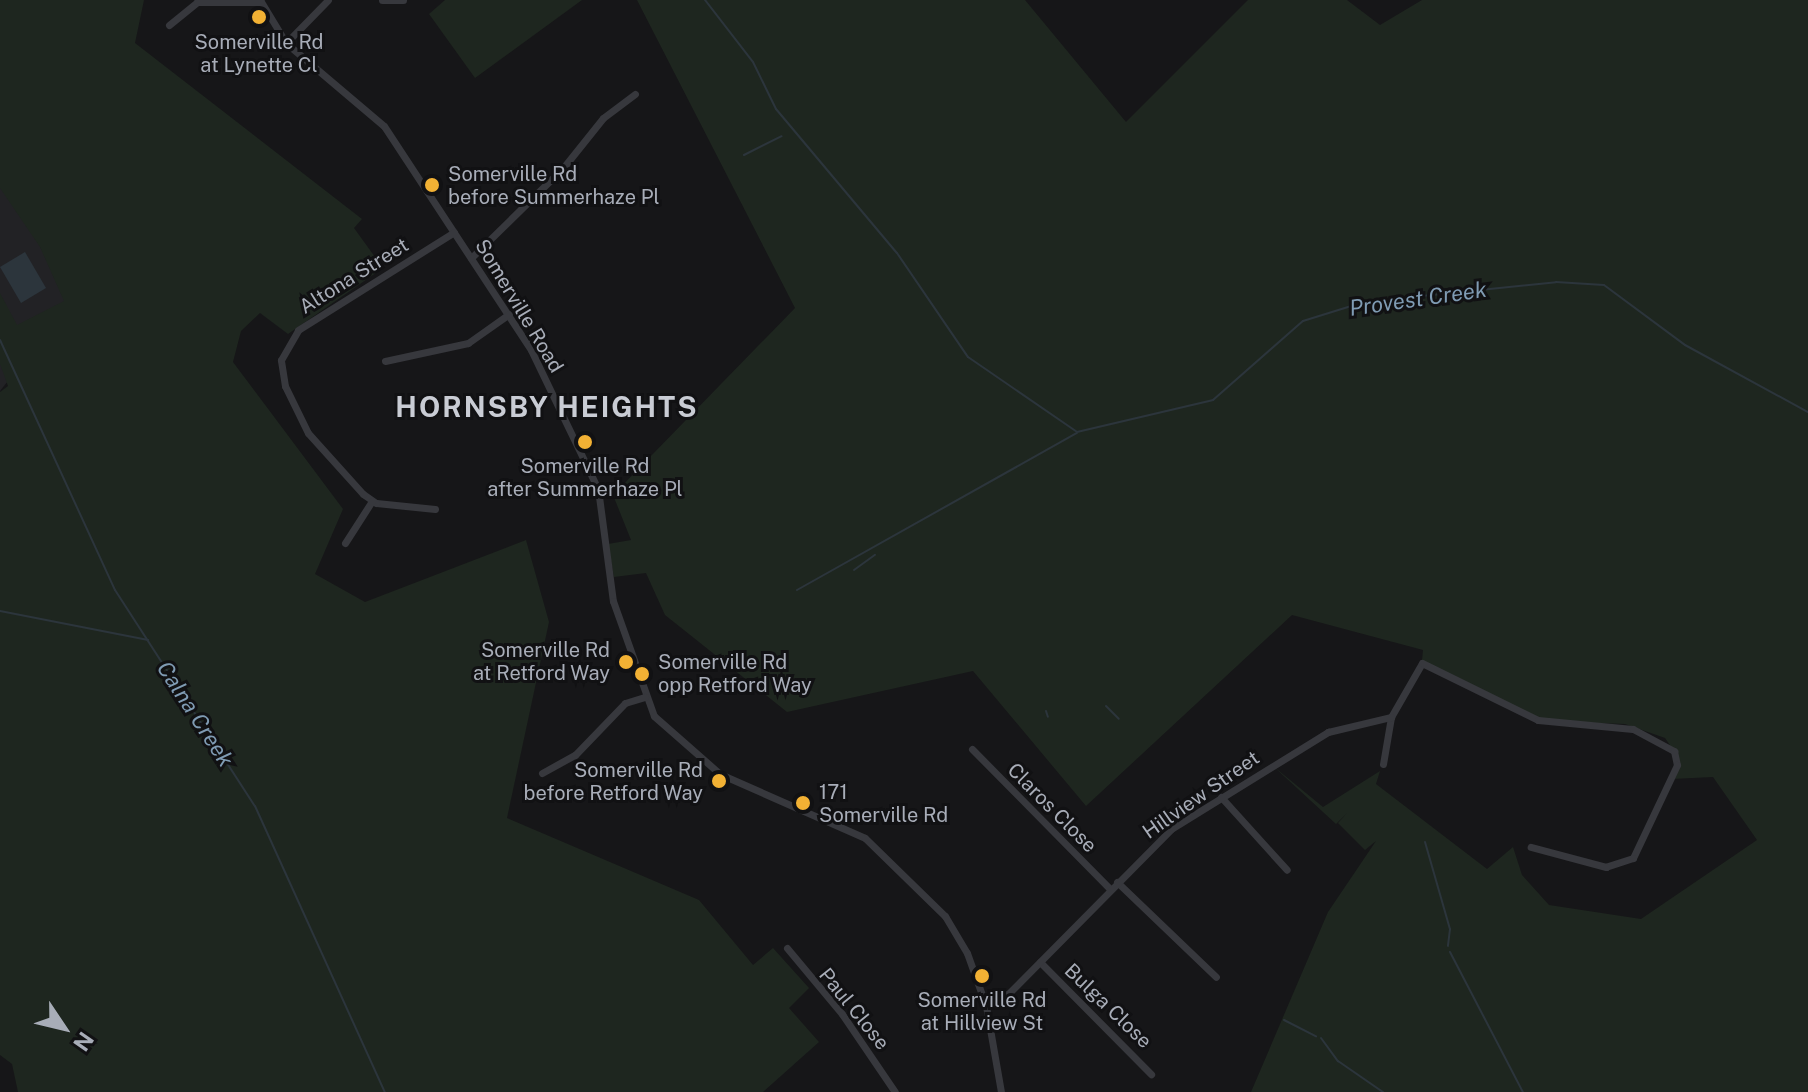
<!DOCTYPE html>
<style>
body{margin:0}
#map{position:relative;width:1808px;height:1092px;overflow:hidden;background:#161618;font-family:"Public Sans",sans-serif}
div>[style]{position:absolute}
.built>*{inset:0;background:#222225}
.green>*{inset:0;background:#1e261f}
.water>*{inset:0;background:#2c353c}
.stream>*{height:2px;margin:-1px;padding:0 1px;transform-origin:1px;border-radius:1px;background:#2c353c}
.street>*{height:7px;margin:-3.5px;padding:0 3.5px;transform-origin:3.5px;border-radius:3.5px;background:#37383d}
.dots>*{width:22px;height:22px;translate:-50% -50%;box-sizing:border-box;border:4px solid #111113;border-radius:50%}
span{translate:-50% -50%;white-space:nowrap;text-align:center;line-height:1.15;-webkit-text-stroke:6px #111113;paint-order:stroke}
.poi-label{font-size:20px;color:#a8adb8}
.left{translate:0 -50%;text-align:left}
.right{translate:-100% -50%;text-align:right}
.street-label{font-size:20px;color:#a8adb8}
.water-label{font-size:22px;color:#7f9bb3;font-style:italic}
.district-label{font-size:28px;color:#c9ccd4;font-weight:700;letter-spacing:2px}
.north{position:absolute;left:24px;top:988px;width:80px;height:80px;-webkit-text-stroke:6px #111113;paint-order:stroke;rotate:125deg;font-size:22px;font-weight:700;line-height:32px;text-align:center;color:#a8adb8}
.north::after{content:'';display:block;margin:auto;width:28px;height:36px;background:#a8adb8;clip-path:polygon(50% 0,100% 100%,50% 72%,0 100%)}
</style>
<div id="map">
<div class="built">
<i style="clip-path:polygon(0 179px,72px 300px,0 391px)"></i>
</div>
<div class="green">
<i style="clip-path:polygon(0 0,144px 0,135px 43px,362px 219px,354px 228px,383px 268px,288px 334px,260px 313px,241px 331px,233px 362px,343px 509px,315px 574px,365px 602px,526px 540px,549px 622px,507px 818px,699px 900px,753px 965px,773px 948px,809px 988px,789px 1008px,819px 1042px,763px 1092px,18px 1092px,12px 1064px,0 1055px,0 392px,8px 386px,0 364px,0 293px,17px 325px,64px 301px,40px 247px,0 188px)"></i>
<i style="clip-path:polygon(445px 0,582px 0,475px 78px,429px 14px)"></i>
<i style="clip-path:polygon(637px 0,1025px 0,1126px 122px,1248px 0,1347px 0,1380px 25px,1422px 0,1808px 0,1808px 1092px,1251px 1092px,1328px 912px,1376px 841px,1365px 850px,1338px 823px,1347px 813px,1336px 824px,1273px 766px,1323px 807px,1380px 771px,1376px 784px,1487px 869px,1513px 847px,1522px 875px,1549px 905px,1641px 919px,1757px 840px,1713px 777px,1672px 779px,1676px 754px,1665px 738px,1625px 724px,1544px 721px,1422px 661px,1423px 650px,1292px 615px,1086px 806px,973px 671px,787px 712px,665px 615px,646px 573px,614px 577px,608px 544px,631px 540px,613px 495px,795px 308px)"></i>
</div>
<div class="water">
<i style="clip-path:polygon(25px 252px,46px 288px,21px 303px,0 267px)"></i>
</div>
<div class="stream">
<i style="left:705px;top:0;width:78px;rotate:52.3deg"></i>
<i style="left:753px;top:62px;width:52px;rotate:63.9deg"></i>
<i style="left:776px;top:109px;width:188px;rotate:50deg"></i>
<i style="left:897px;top:253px;width:126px;rotate:55.7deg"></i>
<i style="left:968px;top:357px;width:132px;rotate:34.5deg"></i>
<i style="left:1077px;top:432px;width:140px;rotate:-13.2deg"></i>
<i style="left:1213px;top:400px;width:120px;rotate:-41.3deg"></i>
<i style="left:1303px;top:321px;width:64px;rotate:-17.3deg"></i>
<i style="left:1364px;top:302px;width:193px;rotate:-5.9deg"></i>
<i style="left:1556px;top:282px;width:48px;rotate:3.6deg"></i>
<i style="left:1604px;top:285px;width:101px;rotate:36.5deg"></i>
<i style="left:1685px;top:345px;width:140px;rotate:28.6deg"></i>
<i style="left:744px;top:155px;width:42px;rotate:-26.6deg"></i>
<i style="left:0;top:340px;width:275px;rotate:65.3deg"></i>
<i style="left:115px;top:590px;width:257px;rotate:57.1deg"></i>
<i style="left:255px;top:806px;width:314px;rotate:65.6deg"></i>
<i style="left:854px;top:570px;width:26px;rotate:-36deg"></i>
<i style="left:797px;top:590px;width:321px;rotate:-29.3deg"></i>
<i style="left:0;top:611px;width:151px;rotate:11.1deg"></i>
<i style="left:1106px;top:706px;width:18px;rotate:45deg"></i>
<i style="left:1046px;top:711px;width:6px;rotate:72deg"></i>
<i style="left:1425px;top:842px;width:91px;rotate:74deg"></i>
<i style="left:1450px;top:929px;width:17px;rotate:97deg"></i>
<i style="left:1450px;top:952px;width:158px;rotate:62.5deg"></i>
<i style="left:1284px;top:1020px;width:36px;rotate:27deg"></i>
<i style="left:1321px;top:1038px;width:29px;rotate:54deg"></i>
<i style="left:1338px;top:1061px;width:55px;rotate:34.6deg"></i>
</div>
<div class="street">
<i style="left:260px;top:0;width:50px;rotate:58.8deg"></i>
<i style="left:286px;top:43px;width:128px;rotate:40.3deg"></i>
<i style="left:384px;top:126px;width:268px;rotate:56.7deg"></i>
<i style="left:531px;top:350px;width:154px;rotate:64.3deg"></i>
<i style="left:598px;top:489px;width:113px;rotate:82.4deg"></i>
<i style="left:613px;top:601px;width:122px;rotate:70.4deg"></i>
<i style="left:654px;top:716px;width:88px;rotate:41.3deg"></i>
<i style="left:720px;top:774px;width:158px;rotate:23.8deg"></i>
<i style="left:865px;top:838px;width:112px;rotate:44.3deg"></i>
<i style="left:945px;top:916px;width:43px;rotate:59.3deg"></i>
<i style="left:967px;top:953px;width:56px;rotate:70.3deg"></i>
<i style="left:986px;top:1006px;width:87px;rotate:80.1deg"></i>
<i style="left:382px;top:0;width:21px"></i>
<i style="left:169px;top:25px;width:36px;rotate:-39deg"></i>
<i style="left:197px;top:2px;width:64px"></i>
<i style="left:286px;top:43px;width:60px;rotate:-45.7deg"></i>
<i style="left:471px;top:258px;width:129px;rotate:-44.4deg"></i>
<i style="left:563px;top:168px;width:64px;rotate:-51.3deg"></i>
<i style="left:603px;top:118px;width:40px;rotate:-37deg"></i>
<i style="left:385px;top:361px;width:85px;rotate:-12.2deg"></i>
<i style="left:468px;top:343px;width:50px;rotate:-35.3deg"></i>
<i style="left:435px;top:509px;width:59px;rotate:-174.2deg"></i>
<i style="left:376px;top:503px;width:16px;rotate:-145deg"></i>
<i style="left:363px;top:494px;width:82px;rotate:-132deg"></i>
<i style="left:308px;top:433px;width:52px;rotate:-116.1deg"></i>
<i style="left:285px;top:386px;width:26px;rotate:-99deg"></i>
<i style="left:281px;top:360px;width:34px;rotate:-60deg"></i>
<i style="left:298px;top:330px;width:184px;rotate:-32.1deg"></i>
<i style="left:345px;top:543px;width:50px;rotate:-57.3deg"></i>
<i style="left:972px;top:749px;width:197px;rotate:45.4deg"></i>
<i style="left:1383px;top:764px;width:48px;rotate:-80.3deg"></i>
<i style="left:1391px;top:717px;width:62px;rotate:-60.1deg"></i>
<i style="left:1422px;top:663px;width:129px;rotate:26.2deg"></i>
<i style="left:1538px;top:720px;width:95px;rotate:5.4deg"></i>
<i style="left:1633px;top:729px;width:47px;rotate:28.2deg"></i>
<i style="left:1674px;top:751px;width:14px;rotate:78deg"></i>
<i style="left:1677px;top:765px;width:103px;rotate:115.3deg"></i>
<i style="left:1633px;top:858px;width:28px;rotate:162deg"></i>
<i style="left:1606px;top:867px;width:78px;rotate:-165.1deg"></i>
<i style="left:542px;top:773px;width:38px;rotate:-29deg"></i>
<i style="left:575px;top:755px;width:72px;rotate:-46.1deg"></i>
<i style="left:625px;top:703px;width:21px;rotate:-17deg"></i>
<i style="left:1221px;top:797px;width:98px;rotate:47.9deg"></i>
<i style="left:1117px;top:882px;width:137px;rotate:43.8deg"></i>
<i style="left:787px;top:948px;width:86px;rotate:50.2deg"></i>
<i style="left:842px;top:1014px;width:94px;rotate:55.8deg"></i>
<i style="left:1040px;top:962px;width:158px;rotate:45.3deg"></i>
<i style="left:986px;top:1006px;width:25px;rotate:-29deg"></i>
<i style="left:1008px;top:994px;width:232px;rotate:-45.3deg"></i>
<i style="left:1171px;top:829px;width:185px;rotate:-31.7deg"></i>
<i style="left:1328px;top:732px;width:65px;rotate:-13.4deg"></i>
</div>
<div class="dots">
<i style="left:259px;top:17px;background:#f2b134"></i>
<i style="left:432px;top:185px;background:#f2b134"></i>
<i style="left:585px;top:442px;background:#f2b134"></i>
<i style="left:626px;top:662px;background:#f2b134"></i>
<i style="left:642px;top:674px;background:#f2b134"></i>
<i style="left:719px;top:781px;background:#f2b134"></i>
<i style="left:803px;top:803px;background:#f2b134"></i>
<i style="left:982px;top:976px;background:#f2b134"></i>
</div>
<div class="poi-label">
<span style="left:259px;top:54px">Somerville Rd<br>at Lynette Cl</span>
<span class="left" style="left:448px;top:186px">Somerville Rd<br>before Summerhaze Pl</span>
<span style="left:585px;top:478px">Somerville Rd<br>after Summerhaze Pl</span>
<span class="right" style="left:610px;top:662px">Somerville Rd<br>at Retford Way</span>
<span class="left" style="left:658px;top:674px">Somerville Rd<br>opp Retford Way</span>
<span class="right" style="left:703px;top:782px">Somerville Rd<br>before Retford Way</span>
<span class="left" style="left:819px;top:804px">171<br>Somerville Rd</span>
<span style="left:982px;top:1012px">Somerville Rd<br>at Hillview St</span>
</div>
<div class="street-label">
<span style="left:354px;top:276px;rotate:-32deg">Altona Street</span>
<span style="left:519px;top:306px;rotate:59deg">Somerville Road</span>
<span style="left:1201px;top:795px;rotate:-35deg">Hillview Street</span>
<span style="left:1052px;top:808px;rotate:45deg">Claros Close</span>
<span style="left:1108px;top:1006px;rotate:44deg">Bulga Close</span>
<span style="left:854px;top:1009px;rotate:51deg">Paul Close</span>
</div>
<div class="water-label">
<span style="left:1418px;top:299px;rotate:-8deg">Provest Creek</span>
<span style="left:195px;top:714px;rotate:57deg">Calna Creek</span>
</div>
<div class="district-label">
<span style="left:547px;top:407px">HORNSBY HEIGHTS</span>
</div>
<div class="north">N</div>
</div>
